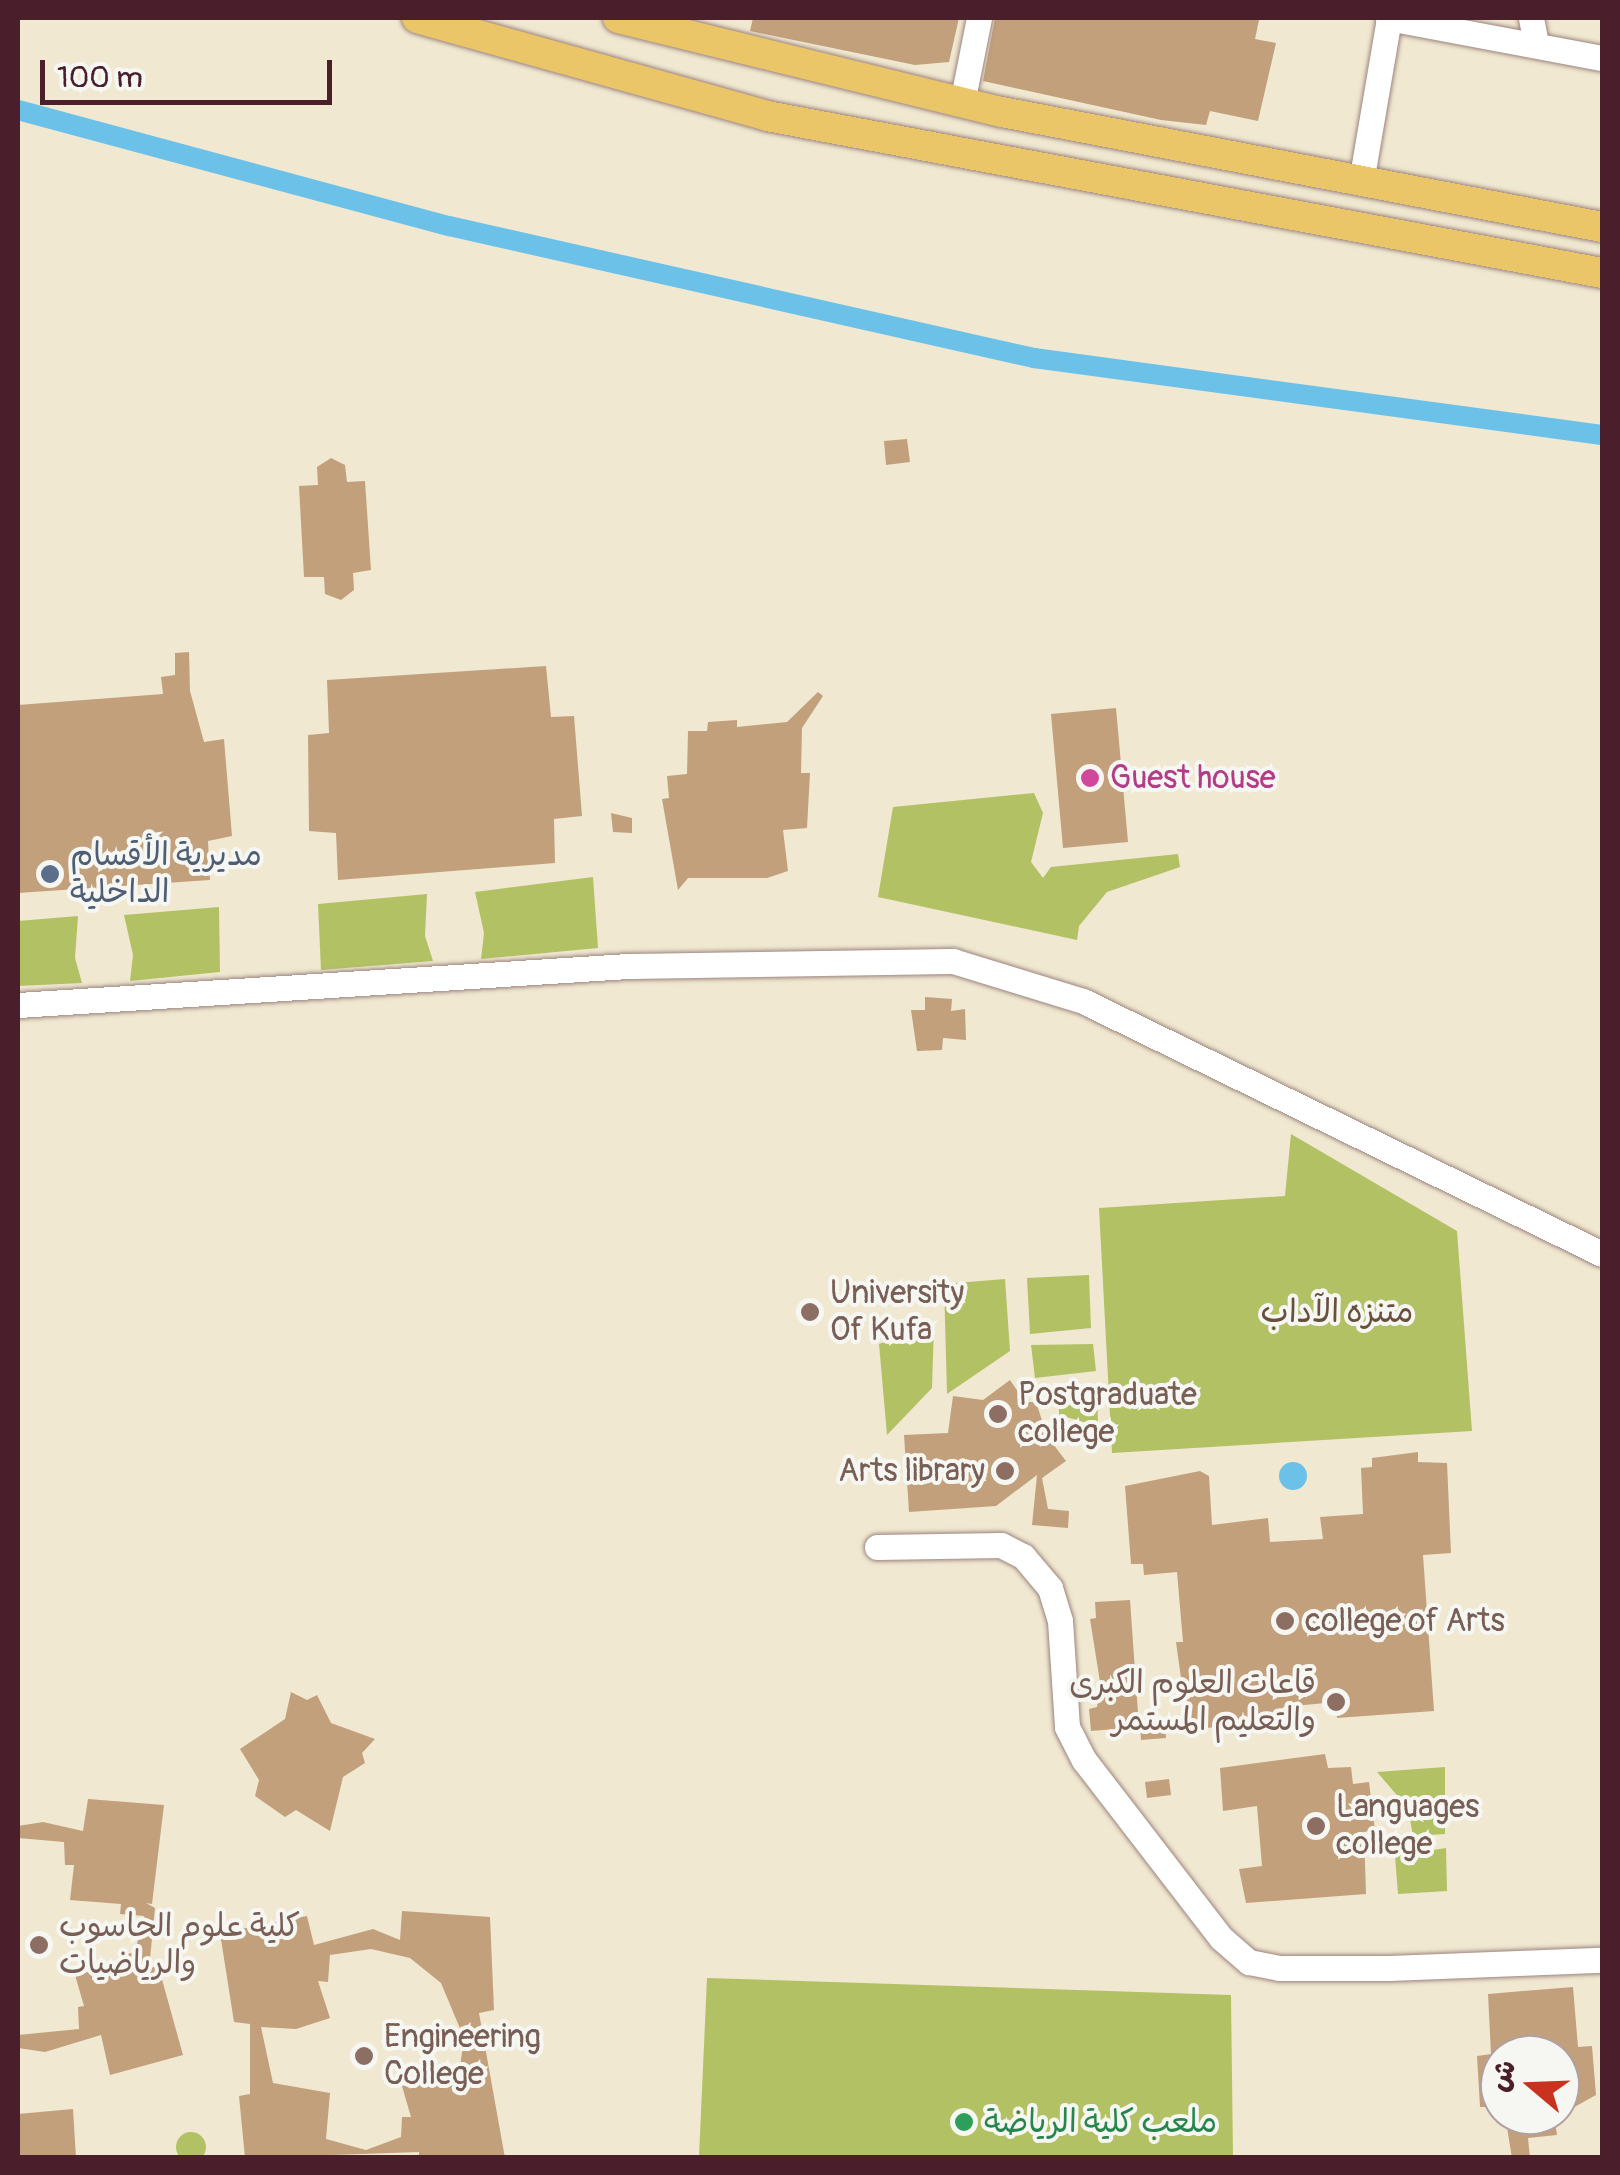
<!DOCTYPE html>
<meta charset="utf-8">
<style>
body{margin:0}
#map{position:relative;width:1620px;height:2175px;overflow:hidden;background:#f0e8d1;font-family:Pangolin,"Playpen Sans Arabic",sans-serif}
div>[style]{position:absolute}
.green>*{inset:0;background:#b2c164}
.round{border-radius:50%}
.water>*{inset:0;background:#6cc1e9}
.canal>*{height:20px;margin:-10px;padding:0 10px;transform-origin:10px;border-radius:10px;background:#6cc1e9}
.building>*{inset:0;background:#c2a07c}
.roads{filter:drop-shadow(0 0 2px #9d847e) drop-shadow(0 0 2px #9d847e)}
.minor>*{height:25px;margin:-12.5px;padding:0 12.5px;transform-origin:12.5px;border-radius:12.5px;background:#fff}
.major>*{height:30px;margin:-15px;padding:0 15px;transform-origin:15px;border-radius:15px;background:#ebc669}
.dots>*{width:28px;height:28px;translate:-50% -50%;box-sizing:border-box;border:5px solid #f6f6f2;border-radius:50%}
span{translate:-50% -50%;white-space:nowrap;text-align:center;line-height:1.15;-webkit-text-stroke:8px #f6f6f2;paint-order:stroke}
.hotel-label{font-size:32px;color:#b23c85}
.left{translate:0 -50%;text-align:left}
.service-label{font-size:32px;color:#4e5e75}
.education-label{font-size:32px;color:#785e54}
.right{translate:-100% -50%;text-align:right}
.park-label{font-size:32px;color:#69503c}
.leisure-label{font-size:32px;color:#27864d}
.frame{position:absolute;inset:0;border:20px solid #4a1f2b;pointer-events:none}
.north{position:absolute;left:1480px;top:2035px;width:100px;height:100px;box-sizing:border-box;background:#f6f6f2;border:2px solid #b1a0a2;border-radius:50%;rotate:289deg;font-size:28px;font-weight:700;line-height:40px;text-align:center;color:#4a1f2b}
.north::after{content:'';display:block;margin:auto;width:35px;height:45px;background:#c8321e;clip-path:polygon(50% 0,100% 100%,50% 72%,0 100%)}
.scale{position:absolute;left:40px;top:60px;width:292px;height:45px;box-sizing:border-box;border:5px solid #4a1f2b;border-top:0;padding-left:12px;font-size:30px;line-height:35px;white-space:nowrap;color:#4a1f2b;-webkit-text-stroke:8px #f6f6f2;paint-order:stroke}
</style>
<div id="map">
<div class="green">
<i style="clip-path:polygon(1034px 793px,1043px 813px,1031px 862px,1043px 878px,1051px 867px,1178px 854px,1180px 867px,1107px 892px,1079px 926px,1077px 940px,878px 897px,893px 807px)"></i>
<i style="clip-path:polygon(593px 877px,598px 948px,481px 959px,484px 933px,475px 892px)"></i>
<i style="clip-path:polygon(427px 894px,425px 936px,433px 961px,321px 970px,318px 904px)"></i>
<i style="clip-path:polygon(219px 907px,220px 972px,130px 981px,133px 955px,124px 915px)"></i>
<i style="clip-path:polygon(78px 916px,75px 958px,82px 983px,18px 986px,18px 921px)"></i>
<i style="clip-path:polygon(1291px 1134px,1457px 1231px,1472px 1431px,1112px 1453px,1099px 1208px,1285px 1196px)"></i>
<i style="clip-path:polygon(1089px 1275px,1091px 1328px,1030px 1334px,1027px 1278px)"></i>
<i style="clip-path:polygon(1005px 1279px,1010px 1351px,947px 1394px,944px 1284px)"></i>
<i style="clip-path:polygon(934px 1324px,932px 1388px,887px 1435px,879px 1344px)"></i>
<i style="clip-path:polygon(1093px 1344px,1096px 1371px,1035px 1378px,1031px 1345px)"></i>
<i style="clip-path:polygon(1097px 1384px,1098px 1426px,1059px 1415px,1059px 1388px)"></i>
<i style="clip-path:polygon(1445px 1767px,1445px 1834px,1413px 1836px,1408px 1808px,1377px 1772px)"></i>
<i style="clip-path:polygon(1446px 1848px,1447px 1891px,1398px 1894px,1395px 1856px)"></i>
<i style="clip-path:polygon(707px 1978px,1231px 1995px,1233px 2157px,699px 2157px)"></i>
<i class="round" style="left:176px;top:2132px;width:30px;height:30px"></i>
</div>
<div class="water">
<i class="round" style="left:1279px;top:1462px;width:28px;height:28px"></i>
</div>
<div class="canal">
<i style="left:18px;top:110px;width:446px;rotate:15.1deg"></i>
<i style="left:449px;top:226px;width:600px;rotate:12.72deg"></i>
<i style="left:1034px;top:358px;width:573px;rotate:7.72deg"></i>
</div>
<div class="building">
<i style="clip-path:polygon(753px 18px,959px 18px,949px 62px,915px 65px,750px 31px)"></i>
<i style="clip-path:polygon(995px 18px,1259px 20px,1255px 39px,1276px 43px,1258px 121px,1210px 111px,1206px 125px,1161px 120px,983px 81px)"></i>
<i style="clip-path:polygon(907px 439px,910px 462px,886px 465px,884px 441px)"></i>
<i style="clip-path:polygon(331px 458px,345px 465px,347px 482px,365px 481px,371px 570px,353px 573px,354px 590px,341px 600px,325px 594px,324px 577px,304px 577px,299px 486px,318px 485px,317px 467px)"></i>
<i style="clip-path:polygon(189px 652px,190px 691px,204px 742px,224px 739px,232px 836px,208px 841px,210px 880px,18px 893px,18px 705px,163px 694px,161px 677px,175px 675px,175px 653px)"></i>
<i style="clip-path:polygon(546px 666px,551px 717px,574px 716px,582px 816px,554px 819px,555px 863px,338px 880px,336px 833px,309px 831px,308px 735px,329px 733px,327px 680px)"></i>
<i style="clip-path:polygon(818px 692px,823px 696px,802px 728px,801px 773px,810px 773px,807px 828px,783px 830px,788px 871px,767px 878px,688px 878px,678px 890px,662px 799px,669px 798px,667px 776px,687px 774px,688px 731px,707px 731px,708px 722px,737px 720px,737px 727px,787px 722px)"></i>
<i style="clip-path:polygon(1116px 708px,1128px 842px,1063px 848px,1051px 714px)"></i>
<i style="clip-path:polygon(611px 813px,632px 818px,632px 833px,613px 832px)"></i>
<i style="clip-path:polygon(925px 997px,952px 999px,951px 1011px,965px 1009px,966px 1040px,943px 1038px,942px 1050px,917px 1051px,911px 1010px,925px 1010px)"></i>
<i style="clip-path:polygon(1010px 1380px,1025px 1402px,1036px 1402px,1047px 1436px,1066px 1461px,1042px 1478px,1048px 1509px,1069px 1511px,1068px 1528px,1032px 1525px,1037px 1475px,996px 1506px,909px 1512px,904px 1435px,948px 1433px,953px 1396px,983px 1400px)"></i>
<i style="clip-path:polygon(1418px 1452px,1418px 1462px,1447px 1463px,1451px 1553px,1423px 1555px,1434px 1711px,1337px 1718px,1336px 1702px,1283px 1707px,1285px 1723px,1188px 1729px,1176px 1642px,1183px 1642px,1177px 1572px,1144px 1575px,1143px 1564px,1131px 1564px,1125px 1486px,1200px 1471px,1209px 1476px,1212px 1525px,1268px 1518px,1270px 1542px,1323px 1539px,1320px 1517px,1363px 1514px,1361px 1468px,1372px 1467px,1372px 1458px)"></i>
<i style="clip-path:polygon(1130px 1600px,1139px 1727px,1091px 1731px,1089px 1709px,1097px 1707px,1100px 1682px,1090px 1619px,1096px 1618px,1095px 1602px)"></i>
<i style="clip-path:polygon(291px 1692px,307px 1700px,317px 1695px,331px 1723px,375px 1739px,362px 1753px,365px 1763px,343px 1777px,330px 1831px,296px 1810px,285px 1817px,255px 1796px,259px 1780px,240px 1749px,285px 1719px)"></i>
<i style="clip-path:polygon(1165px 1721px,1166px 1738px,1141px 1740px,1140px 1724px)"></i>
<i style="clip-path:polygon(1325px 1754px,1328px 1768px,1351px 1767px,1353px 1784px,1369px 1782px,1375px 1830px,1364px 1832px,1366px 1894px,1246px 1903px,1239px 1869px,1262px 1866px,1257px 1806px,1223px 1811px,1220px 1768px)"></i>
<i style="clip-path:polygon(1169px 1779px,1171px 1795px,1147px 1798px,1145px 1782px)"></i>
<i style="clip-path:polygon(88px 1799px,164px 1805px,152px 1904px,146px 1903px,155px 1908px,149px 1969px,158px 1965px,183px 2055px,110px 2075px,101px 2035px,45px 2052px,18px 2048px,18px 2035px,79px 2029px,78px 2007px,84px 2006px,75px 1975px,123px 1964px,123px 1955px,135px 1952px,144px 1916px,120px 1914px,121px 1904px,70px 1900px,74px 1865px,65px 1865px,64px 1842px,18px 1838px,18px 1826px,43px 1822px,83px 1831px)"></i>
<i style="clip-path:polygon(evenodd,402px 1911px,490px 1917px,494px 2010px,479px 2013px,505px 2158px,419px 2158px,419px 2152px,245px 2158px,239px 2096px,250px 2094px,250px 2024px,234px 2022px,220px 1933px,307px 1916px,314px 1945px,373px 1929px,400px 1940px,402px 1911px,371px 1949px,410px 1958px,441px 1983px,464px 2038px,459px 2074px,402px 2086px,411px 2117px,402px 2117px,401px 2137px,366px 2150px,326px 2139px,330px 2093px,273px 2083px,261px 2027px,296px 2029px,330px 2018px,318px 1981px,328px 1982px,330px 1955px,371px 1949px)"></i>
<i style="clip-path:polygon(1573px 1987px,1578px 2047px,1592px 2046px,1596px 2095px,1560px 2115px,1560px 2055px,1500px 2055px,1500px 2107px,1480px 2107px,1477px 2056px,1491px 2054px,1488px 1994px)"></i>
<i style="clip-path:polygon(73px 2109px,76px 2158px,18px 2158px,18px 2114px)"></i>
<i style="clip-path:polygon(1505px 2115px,1554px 2115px,1557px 2135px,1528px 2138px,1530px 2158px,1512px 2158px)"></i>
</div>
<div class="roads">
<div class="minor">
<i style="left:1388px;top:18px;width:218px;rotate:10.6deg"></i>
<i style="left:1531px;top:18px;width:26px;rotate:79deg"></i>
<i style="left:962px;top:103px;width:87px;rotate:-78.7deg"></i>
<i style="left:1361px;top:182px;width:166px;rotate:-80.3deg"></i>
<i style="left:18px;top:1005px;width:610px;rotate:-3.66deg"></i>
<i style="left:627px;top:966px;width:326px;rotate:-0.9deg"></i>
<i style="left:953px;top:961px;width:136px;rotate:17.1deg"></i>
<i style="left:1083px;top:1001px;width:577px;rotate:25.99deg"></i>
<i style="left:877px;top:1547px;width:124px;rotate:-0.9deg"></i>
<i style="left:1001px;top:1545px;width:25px;rotate:27deg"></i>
<i style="left:1023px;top:1556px;width:42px;rotate:49.8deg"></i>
<i style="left:1050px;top:1588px;width:34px;rotate:73deg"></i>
<i style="left:1060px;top:1621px;width:106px;rotate:86.2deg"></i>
<i style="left:1067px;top:1727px;width:37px;rotate:63deg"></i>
<i style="left:1084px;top:1760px;width:225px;rotate:52.4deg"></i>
<i style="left:1221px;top:1938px;width:37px;rotate:41deg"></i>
<i style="left:1249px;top:1962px;width:31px;rotate:11deg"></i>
<i style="left:1279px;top:1968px;width:110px"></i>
<i style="left:1389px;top:1968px;width:213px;rotate:-2.2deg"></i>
</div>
<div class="major">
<i style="left:417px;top:18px;width:363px;rotate:15.6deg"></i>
<i style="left:767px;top:116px;width:850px;rotate:10.65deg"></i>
<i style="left:618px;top:18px;width:395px;rotate:13.8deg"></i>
<i style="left:1002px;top:112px;width:611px;rotate:10.85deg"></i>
</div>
</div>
<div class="dots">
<i style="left:1090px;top:778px;background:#d1479c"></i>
<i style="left:50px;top:874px;background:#5c6f8a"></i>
<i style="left:810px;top:1312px;background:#8d6e63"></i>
<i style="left:998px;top:1414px;background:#8d6e63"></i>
<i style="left:1005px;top:1471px;background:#8d6e63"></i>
<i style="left:1285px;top:1621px;background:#8d6e63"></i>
<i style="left:1336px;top:1702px;background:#8d6e63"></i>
<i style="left:1316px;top:1826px;background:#8d6e63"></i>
<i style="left:39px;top:1945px;background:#8d6e63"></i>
<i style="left:364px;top:2056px;background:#8d6e63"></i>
<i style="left:964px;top:2122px;background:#2e9e5b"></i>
</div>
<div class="hotel-label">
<span class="left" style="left:1110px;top:778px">Guest house</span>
</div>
<div class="service-label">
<span class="left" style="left:70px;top:874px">مديرية الأقسام<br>الداخلية</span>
</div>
<div class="education-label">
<span class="left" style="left:830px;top:1312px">University<br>Of Kufa</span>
<span class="left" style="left:1018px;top:1414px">Postgraduate<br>college</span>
<span class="right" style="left:985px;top:1471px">Arts library</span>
<span class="left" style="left:1305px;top:1621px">college of Arts</span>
<span class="right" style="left:1316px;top:1702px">قاعات العلوم الكبرى<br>والتعليم المستمر</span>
<span class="left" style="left:1336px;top:1826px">Languages<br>college</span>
<span class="left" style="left:59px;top:1945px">كلية علوم الحاسوب<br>والرياضيات</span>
<span class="left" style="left:384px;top:2056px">Engineering<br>College</span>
</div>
<div class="park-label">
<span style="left:1337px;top:1312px">متنزه الآداب</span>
</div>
<div class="leisure-label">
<span class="left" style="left:984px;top:2122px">ملعب كلية الرياضة</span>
</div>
<div class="frame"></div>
<div class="north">ش</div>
<div class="scale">100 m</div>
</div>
